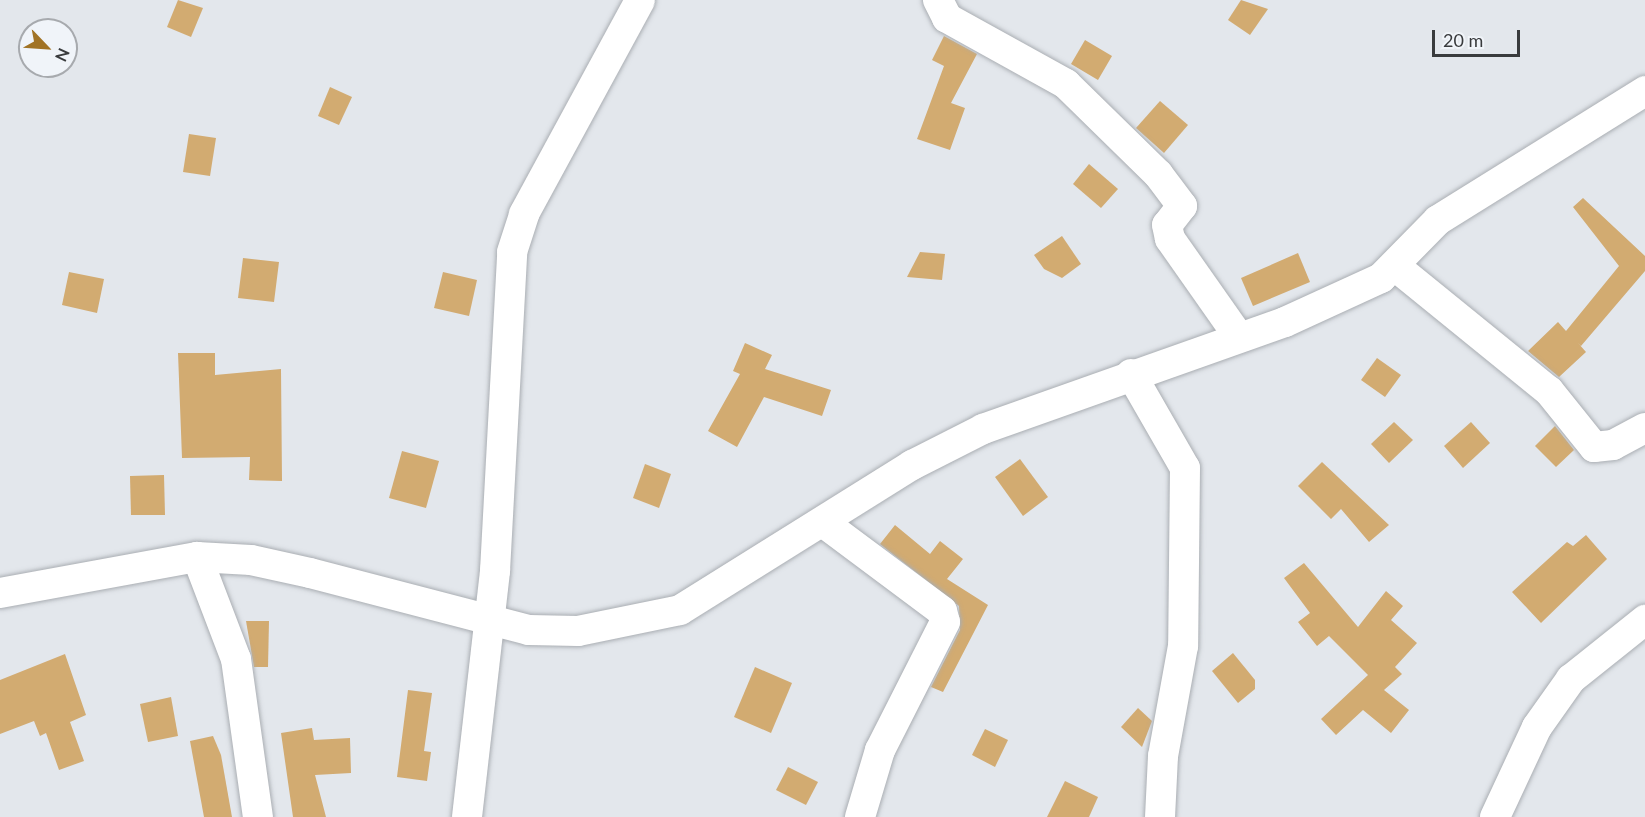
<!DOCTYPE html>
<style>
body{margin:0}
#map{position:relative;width:1645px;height:817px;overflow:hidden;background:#e3e7ec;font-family:Lato,sans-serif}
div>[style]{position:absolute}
.building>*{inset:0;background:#d2ab71}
.roads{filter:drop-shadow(0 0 2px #aaaeb3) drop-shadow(0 0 2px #aaaeb3)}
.street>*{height:30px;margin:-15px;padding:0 15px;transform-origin:15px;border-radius:15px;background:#fff}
span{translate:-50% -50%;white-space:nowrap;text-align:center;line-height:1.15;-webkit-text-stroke:4.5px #f0f4f9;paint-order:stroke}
.north{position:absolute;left:18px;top:18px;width:60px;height:60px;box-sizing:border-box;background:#f0f4f9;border:2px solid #a7aaae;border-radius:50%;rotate:115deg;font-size:16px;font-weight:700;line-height:24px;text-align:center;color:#393b3d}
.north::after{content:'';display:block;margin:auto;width:21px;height:27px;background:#a17325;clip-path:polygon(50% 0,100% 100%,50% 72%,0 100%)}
.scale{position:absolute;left:1432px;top:30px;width:88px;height:27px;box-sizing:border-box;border:3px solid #393b3d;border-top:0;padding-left:8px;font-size:18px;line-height:21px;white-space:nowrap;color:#393b3d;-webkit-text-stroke:4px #f0f4f9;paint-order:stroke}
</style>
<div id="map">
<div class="building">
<i style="clip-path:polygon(178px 0,203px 8px,191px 37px,167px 27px)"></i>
<i style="clip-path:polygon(1241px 0,1268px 9px,1250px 35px,1228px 20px)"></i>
<i style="clip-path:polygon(944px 36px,977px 54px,951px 103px,965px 108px,950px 150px,917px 139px,944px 66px,932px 60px)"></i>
<i style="clip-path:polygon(1085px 40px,1112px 56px,1098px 80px,1071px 64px)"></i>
<i style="clip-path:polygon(330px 87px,352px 97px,339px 125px,318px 116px)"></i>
<i style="clip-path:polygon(1160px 101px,1188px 125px,1164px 153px,1136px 128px)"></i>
<i style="clip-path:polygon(189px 134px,216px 138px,210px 176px,183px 172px)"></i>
<i style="clip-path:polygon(1089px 164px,1118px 189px,1101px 208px,1073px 184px)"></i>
<i style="clip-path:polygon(1583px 198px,1645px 256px,1645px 271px,1581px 346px,1578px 343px,1586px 352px,1559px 377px,1528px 351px,1558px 322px,1566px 331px,1619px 266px,1573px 207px)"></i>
<i style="clip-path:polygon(1062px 236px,1081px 264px,1062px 278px,1044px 269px,1034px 255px)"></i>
<i style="clip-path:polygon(920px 252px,945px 254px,942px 280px,907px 277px)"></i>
<i style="clip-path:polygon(1298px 253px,1310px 282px,1253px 306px,1241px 278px)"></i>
<i style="clip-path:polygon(243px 258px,279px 262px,274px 302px,238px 298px)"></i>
<i style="clip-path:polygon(69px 272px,104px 279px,97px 313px,62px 305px)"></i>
<i style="clip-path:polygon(443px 272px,477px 280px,469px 316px,434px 308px)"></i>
<i style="clip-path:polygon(745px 343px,772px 355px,765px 369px,831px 390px,822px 416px,764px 397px,737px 447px,708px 431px,740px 374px,733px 371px)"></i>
<i style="clip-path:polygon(178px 353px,215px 353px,215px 375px,281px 369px,282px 481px,249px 480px,250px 457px,182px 458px)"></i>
<i style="clip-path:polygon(1377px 358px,1401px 375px,1385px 397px,1361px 380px)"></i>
<i style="clip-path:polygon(1394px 422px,1413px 440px,1389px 463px,1371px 444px)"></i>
<i style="clip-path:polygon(1471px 422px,1490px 443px,1463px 468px,1444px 446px)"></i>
<i style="clip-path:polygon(1555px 426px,1574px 450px,1556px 467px,1535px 446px)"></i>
<i style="clip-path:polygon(402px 451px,439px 461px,426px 508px,389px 498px)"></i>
<i style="clip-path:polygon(1020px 459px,1048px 497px,1023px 516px,995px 477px)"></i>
<i style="clip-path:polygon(1322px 462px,1389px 525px,1369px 542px,1341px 509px,1331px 519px,1298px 486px)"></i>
<i style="clip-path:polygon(645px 464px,671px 474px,659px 508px,633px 498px)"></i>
<i style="clip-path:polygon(164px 475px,165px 515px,131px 515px,130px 476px)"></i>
<i style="clip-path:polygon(895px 525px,930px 554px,940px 541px,963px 559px,947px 579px,988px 605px,943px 692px,931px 687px,960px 630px,959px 606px,880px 544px)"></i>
<i style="clip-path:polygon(1586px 535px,1607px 559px,1541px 623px,1512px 592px,1567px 542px,1573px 546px)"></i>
<i style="clip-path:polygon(1304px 563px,1358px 627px,1386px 591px,1403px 606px,1391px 620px,1417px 643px,1395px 667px,1402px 674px,1384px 690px,1409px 710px,1391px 733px,1363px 710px,1336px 735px,1321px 719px,1368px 675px,1329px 636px,1317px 646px,1298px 622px,1310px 613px,1284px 578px)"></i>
<i style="clip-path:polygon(246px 621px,269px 621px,268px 667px,254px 667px)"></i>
<i style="clip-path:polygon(1233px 653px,1255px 680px,1255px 689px,1238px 703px,1212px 671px)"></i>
<i style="clip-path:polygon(65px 654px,86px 715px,70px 722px,84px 761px,59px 770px,46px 733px,40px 736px,34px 721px,0 734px,0 680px)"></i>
<i style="clip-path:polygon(755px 667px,792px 683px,771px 733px,734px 717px)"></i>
<i style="clip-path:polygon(408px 690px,432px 693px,424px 751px,431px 752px,427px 781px,397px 777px)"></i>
<i style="clip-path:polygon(171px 697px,178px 736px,148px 742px,140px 704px)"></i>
<i style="clip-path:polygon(1138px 708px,1152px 721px,1142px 747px,1121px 727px)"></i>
<i style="clip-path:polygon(312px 728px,314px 740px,350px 738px,351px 773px,315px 775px,326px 817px,293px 817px,281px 733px)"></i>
<i style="clip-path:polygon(985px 729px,1008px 740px,995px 767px,972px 755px)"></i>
<i style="clip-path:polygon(213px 736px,221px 755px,232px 817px,204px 817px,190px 741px)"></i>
<i style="clip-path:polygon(788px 767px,818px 782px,806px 805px,776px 790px)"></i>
<i style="clip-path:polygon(1065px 781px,1098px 797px,1089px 817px,1047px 817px)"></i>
</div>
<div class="roads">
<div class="street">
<i style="left:938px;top:0;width:20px;rotate:63deg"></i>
<i style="left:947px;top:18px;width:136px;rotate:29deg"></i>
<i style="left:1066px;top:84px;width:129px;rotate:44.4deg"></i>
<i style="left:1158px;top:174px;width:40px;rotate:53deg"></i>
<i style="left:1182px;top:206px;width:24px;rotate:128deg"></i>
<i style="left:1167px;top:225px;width:14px;rotate:78deg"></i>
<i style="left:1170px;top:239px;width:120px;rotate:54.9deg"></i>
<i style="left:1395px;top:266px;width:198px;rotate:39.1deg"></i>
<i style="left:1549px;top:391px;width:72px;rotate:51.2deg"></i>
<i style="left:1594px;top:447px;width:19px;rotate:-6deg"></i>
<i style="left:1613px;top:445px;width:36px;rotate:-28deg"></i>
<i style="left:1131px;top:374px;width:108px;rotate:60.1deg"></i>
<i style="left:1185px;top:468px;width:178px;rotate:90.6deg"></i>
<i style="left:1183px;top:646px;width:112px;rotate:100.3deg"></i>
<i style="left:1163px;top:756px;width:61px;rotate:92.8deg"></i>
<i style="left:824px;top:523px;width:147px;rotate:36.7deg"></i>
<i style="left:942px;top:611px;width:11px;rotate:75deg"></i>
<i style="left:945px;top:622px;width:144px;rotate:116.9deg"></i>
<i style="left:880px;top:750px;width:70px;rotate:106.6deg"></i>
<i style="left:197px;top:557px;width:109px;rotate:69.1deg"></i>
<i style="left:236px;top:659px;width:160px;rotate:82.1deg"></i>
<i style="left:0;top:593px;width:200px;rotate:-10.4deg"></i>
<i style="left:197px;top:557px;width:54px;rotate:3.2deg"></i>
<i style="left:251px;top:560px;width:60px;rotate:12.4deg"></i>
<i style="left:310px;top:573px;width:226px;rotate:14.6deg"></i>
<i style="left:529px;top:630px;width:49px;rotate:1.2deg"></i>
<i style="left:578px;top:631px;width:104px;rotate:-11.6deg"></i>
<i style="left:680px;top:610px;width:274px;rotate:-32deg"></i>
<i style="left:912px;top:465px;width:80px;rotate:-26.9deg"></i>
<i style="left:983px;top:429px;width:320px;rotate:-19.5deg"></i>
<i style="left:1285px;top:322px;width:106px;rotate:-24.6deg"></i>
<i style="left:1381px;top:278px;width:81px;rotate:-45.5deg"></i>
<i style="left:1438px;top:220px;width:244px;rotate:-31.9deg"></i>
<i style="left:467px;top:817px;width:248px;rotate:-83.5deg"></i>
<i style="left:495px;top:571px;width:319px;rotate:-86.9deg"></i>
<i style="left:512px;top:252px;width:40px;rotate:-72deg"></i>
<i style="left:524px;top:214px;width:243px;rotate:-61.5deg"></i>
<i style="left:1495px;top:817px;width:99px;rotate:-65deg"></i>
<i style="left:1537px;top:727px;width:59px;rotate:-54.7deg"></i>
<i style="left:1571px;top:679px;width:95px;rotate:-38.6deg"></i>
</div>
</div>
<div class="north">N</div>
<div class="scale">20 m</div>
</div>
